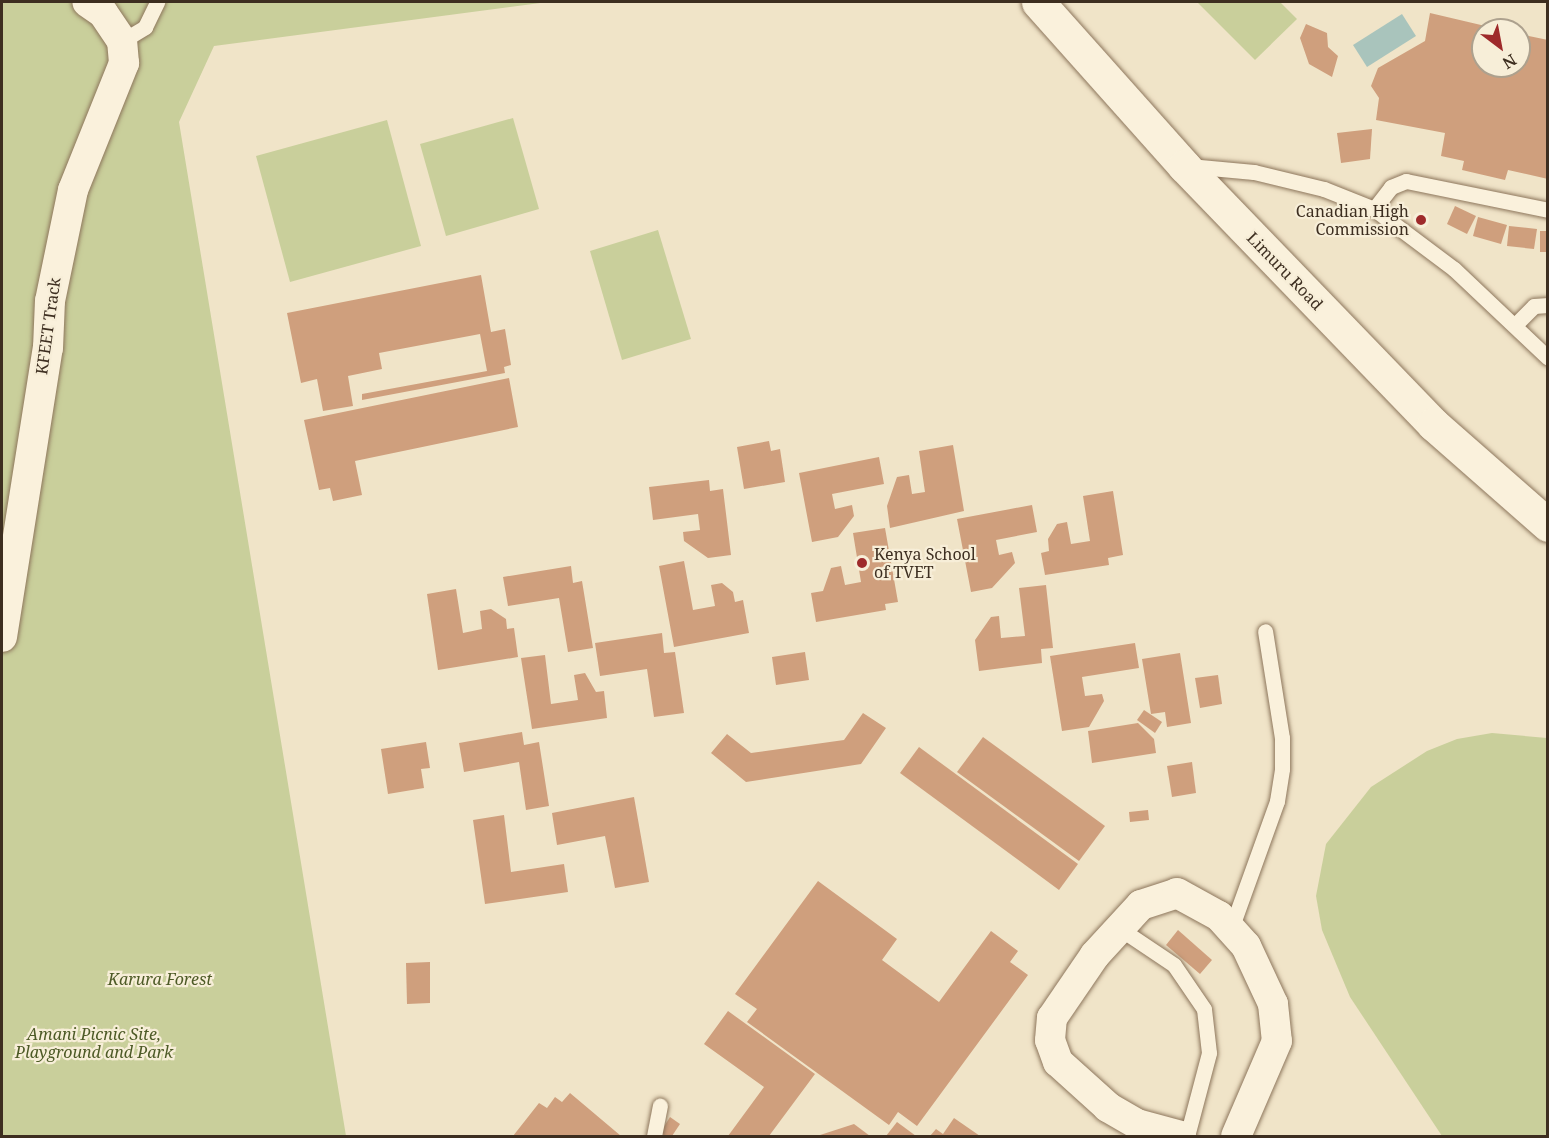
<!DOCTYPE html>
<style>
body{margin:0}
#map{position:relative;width:1549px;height:1138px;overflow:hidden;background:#f0e4c8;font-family:"Noto Serif",serif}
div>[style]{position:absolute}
.green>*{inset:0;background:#c9cf9b}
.water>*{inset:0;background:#a9c4bc}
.building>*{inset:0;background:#cf9f7d}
.roads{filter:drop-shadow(0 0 2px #8d765c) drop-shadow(0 0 2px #8d765c)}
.service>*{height:15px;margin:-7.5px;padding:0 7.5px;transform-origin:7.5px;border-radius:7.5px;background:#faf1dc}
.minor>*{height:30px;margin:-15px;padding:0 15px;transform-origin:15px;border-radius:15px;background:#faf1dc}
.secondary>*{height:33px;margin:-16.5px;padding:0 16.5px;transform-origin:16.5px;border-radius:16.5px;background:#faf1dc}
.dots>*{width:16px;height:16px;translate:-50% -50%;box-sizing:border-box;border:3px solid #f7eed8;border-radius:50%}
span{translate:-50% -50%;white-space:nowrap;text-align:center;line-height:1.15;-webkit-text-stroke:4.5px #f7eed8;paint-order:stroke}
.poi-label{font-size:16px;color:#3d2e20}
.right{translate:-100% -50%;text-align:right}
.left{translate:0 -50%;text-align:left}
.street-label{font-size:16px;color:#3d2e20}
.park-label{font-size:16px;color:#4d5a26;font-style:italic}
.frame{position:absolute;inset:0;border:3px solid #3d2e20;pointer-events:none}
.north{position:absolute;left:1471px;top:18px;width:60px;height:60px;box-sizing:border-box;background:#f7eed8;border:2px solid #ada18e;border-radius:50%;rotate:148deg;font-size:16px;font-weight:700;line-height:24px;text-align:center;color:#3d2e20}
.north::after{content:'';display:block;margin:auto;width:21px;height:27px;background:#9e2a2b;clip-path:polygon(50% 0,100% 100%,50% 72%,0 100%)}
</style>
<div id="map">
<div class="green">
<i style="clip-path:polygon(2px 2px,548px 2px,214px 46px,179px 122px,346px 1136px,2px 1136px)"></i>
<i style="clip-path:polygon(1197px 2px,1280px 2px,1297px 19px,1255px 60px)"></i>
<i style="clip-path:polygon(513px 118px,539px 209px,446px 236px,420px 144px)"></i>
<i style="clip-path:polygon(387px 120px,421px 246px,290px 282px,256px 156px)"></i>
<i style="clip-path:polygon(658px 230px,691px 339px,622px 360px,590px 251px)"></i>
<i style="clip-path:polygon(1492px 733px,1547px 738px,1547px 1136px,1442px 1136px,1350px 997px,1322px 930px,1316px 896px,1326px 844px,1371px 787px,1427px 751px,1457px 739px)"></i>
</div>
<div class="water">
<i style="clip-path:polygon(1402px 14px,1416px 36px,1367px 67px,1353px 45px)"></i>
</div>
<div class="building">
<i style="clip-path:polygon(1430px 13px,1498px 29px,1483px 30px,1483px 66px,1519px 66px,1519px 34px,1548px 40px,1548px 179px,1508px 170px,1505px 180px,1462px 170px,1464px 161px,1441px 156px,1445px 133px,1376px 120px,1379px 98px,1371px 86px,1378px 68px,1425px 41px)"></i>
<i style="clip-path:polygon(1306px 24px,1327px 33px,1328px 47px,1338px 56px,1332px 77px,1309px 64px,1300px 38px)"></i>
<i style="clip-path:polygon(1372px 129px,1370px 159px,1341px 163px,1337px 133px)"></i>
<i style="clip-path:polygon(1455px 206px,1476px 216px,1467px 234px,1447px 224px)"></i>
<i style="clip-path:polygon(1478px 217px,1507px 225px,1501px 244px,1473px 236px)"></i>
<i style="clip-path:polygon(1509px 226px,1537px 229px,1534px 249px,1507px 246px)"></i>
<i style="clip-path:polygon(1540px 231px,1548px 231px,1548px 252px,1540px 252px)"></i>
<i style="clip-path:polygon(481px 275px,491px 332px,505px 329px,511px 365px,504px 367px,505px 373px,362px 400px,362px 394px,487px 371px,480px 334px,379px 353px,382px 369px,348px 376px,353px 406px,323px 411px,317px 379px,301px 383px,287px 313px)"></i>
<i style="clip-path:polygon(509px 378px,518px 427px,355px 461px,362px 495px,333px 501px,330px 488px,319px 490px,304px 420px)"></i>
<i style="clip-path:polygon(769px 441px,771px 451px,780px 449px,785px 482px,744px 489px,737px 447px)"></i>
<i style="clip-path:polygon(953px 445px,964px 511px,890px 528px,887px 506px,897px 477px,909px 475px,912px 494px,925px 492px,919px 451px)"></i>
<i style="clip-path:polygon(879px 457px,884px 484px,832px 494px,835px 509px,852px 505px,854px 516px,838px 537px,812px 542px,799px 473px)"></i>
<i style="clip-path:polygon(709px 480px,710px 491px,723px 489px,731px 555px,708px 558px,684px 541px,683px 532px,700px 530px,698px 514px,653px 520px,649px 487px)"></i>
<i style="clip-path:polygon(1113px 491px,1123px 555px,1108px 558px,1109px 565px,1045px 575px,1041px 553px,1049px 551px,1048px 539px,1057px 524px,1067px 522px,1071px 544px,1090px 541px,1083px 496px)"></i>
<i style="clip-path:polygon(1032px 505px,1037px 532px,996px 540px,999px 555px,1012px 552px,1015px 563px,992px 588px,971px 592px,957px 519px)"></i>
<i style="clip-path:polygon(885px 528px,898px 602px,885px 604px,886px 610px,816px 622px,811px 593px,823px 591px,831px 568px,841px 566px,845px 585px,861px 582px,853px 533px)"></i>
<i style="clip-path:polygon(684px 561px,693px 610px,715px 606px,711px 585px,722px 583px,733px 592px,735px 602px,743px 600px,749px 633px,674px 647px,659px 566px)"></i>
<i style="clip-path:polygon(571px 566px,573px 583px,582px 581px,593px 648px,568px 652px,559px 598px,508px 606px,503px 577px)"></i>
<i style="clip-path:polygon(1046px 585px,1053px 648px,1041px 649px,1042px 663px,979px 671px,975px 640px,991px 617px,999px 616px,1001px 638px,1025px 636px,1019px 588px)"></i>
<i style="clip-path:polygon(456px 589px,463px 633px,482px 629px,480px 611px,491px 609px,506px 619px,507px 629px,514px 628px,518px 657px,438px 670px,427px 594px)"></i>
<i style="clip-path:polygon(662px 633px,664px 653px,675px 652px,684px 713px,654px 717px,647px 669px,600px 676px,595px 643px)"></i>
<i style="clip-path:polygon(1135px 643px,1139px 668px,1082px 677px,1085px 696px,1102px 694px,1104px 701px,1089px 727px,1062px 731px,1050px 656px)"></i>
<i style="clip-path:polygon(805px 652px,809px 680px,776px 685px,772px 657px)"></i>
<i style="clip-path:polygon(1180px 653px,1191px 723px,1167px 727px,1165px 712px,1151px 714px,1142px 659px)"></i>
<i style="clip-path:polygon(545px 655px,551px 704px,578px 700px,574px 675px,585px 673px,596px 692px,604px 691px,607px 718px,532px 729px,521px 658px)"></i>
<i style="clip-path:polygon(1218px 675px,1222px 704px,1200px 708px,1195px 678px)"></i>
<i style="clip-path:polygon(1144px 710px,1162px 722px,1155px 733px,1137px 720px)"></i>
<i style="clip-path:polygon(863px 713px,886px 728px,861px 764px,746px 782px,711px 753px,727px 734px,751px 753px,844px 740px)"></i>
<i style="clip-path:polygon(1138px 723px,1154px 739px,1156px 753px,1092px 763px,1088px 731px)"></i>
<i style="clip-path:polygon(522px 732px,524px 745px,539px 742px,549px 806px,526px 810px,519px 762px,464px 772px,459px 743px)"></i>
<i style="clip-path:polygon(983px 737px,1105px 826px,1079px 861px,957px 772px)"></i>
<i style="clip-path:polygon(426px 742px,430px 768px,421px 769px,424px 788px,388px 794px,381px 749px)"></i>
<i style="clip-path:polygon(919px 747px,1078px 864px,1059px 890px,900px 773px)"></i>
<i style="clip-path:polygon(1192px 762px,1196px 793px,1172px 797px,1167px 766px)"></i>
<i style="clip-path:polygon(634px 797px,649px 882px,615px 888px,605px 836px,557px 845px,552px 813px)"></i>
<i style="clip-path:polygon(1148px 810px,1149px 820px,1130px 822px,1129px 812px)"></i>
<i style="clip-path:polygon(504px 815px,511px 872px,564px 864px,568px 892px,485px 904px,473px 820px)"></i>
<i style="clip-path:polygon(818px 881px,897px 939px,882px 960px,939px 1002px,991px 931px,1018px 951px,1010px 962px,1028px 975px,917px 1126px,898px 1112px,889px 1125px,747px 1022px,757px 1009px,735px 994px)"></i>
<i style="clip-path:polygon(1178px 930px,1212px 960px,1200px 974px,1166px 945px)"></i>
<i style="clip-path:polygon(430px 962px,430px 1003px,407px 1004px,406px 963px)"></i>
<i style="clip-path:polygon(728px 1011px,815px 1074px,769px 1136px,728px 1136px,764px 1087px,704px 1044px)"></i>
<i style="clip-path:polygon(570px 1093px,621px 1136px,513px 1136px,539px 1103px,547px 1108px,555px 1097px,562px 1102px)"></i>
<i style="clip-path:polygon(670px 1117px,680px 1124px,672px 1136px,666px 1136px,660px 1133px)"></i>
<i style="clip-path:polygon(954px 1118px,980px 1136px,930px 1136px,936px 1129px,943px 1134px)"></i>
<i style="clip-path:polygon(897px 1122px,916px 1136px,886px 1136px)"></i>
<i style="clip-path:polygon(854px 1124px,870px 1136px,817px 1136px)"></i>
</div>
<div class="roads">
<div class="service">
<i style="left:122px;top:41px;width:27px;rotate:-31deg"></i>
<i style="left:145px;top:27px;width:28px;rotate:-64deg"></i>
<i style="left:1189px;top:166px;width:65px;rotate:5.3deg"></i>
<i style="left:1254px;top:172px;width:72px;rotate:13.7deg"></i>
<i style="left:1324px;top:189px;width:54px;rotate:21.8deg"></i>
<i style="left:1374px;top:209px;width:100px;rotate:36.9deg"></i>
<i style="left:1454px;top:269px;width:129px;rotate:43.4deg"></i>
<i style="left:1374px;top:209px;width:28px;rotate:-52deg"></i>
<i style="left:1391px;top:187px;width:16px;rotate:-22deg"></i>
<i style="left:1406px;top:181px;width:145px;rotate:11.5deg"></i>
<i style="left:1515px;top:325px;width:27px;rotate:-45deg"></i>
<i style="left:1534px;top:306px;width:14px;rotate:-4deg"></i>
<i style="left:1119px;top:928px;width:66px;rotate:33.9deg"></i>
<i style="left:1174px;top:965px;width:53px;rotate:55.7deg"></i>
<i style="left:1204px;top:1009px;width:44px;rotate:83.5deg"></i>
<i style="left:1209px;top:1053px;width:86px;rotate:104.8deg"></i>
<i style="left:1231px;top:929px;width:136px;rotate:-70.2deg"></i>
<i style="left:1277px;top:801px;width:32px;rotate:-81deg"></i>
<i style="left:1282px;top:769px;width:31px;rotate:-90deg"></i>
<i style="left:1282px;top:738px;width:108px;rotate:-99deg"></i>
<i style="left:654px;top:1136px;width:31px;rotate:-79deg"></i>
</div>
<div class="minor">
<i style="left:2px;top:637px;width:293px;rotate:-81deg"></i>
<i style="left:48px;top:348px;width:47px;rotate:-87.6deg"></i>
<i style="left:50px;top:301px;width:113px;rotate:-78.3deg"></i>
<i style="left:73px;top:190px;width:137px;rotate:-68.1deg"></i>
<i style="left:124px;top:63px;width:22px;rotate:-95deg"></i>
<i style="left:122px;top:41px;width:34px;rotate:-124deg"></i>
<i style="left:103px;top:13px;width:19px;rotate:-145deg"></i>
<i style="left:1181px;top:1136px;width:46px;rotate:-164.7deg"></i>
<i style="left:1137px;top:1124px;width:34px;rotate:-150deg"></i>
<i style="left:1108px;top:1107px;width:67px;rotate:-138deg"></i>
<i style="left:1058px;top:1062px;width:23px;rotate:-110deg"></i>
<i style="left:1050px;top:1040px;width:22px;rotate:-85deg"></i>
<i style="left:1052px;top:1018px;width:76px;rotate:-55.7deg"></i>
<i style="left:1095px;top:955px;width:68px;rotate:-47.4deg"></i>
<i style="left:1141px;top:905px;width:38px;rotate:-18deg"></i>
<i style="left:1177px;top:893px;width:48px;rotate:28.7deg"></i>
<i style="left:1219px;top:916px;width:40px;rotate:48deg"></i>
<i style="left:1246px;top:946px;width:64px;rotate:65deg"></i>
<i style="left:1273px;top:1004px;width:37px;rotate:84deg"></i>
<i style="left:1277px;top:1041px;width:103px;rotate:113.3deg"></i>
</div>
<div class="secondary">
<i style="left:1038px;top:2px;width:220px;rotate:48.3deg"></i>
<i style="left:1184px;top:166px;width:359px;rotate:46deg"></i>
<i style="left:1433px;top:424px;width:153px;rotate:41.3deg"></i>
</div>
</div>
<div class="dots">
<i style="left:1421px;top:220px;background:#9e2a2b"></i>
<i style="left:862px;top:563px;background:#9e2a2b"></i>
</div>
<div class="poi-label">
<span class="right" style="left:1409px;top:220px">Canadian High<br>Commission</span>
<span class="left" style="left:874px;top:563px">Kenya School<br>of TVET</span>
</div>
<div class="street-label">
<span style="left:1285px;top:271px;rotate:46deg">Limuru Road</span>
<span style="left:48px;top:326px;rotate:-82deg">KFEET Track</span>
</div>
<div class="park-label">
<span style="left:160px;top:979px">Karura Forest</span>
<span style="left:94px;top:1043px">Amani Picnic Site,<br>Playground and Park</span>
</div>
<div class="frame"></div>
<div class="north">N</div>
</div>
